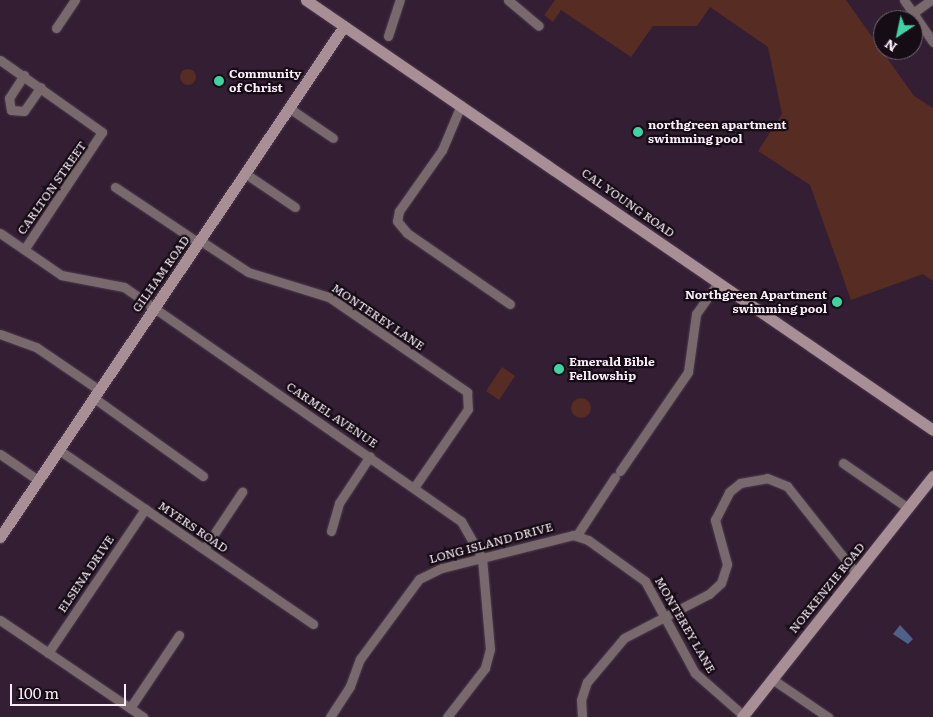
<!DOCTYPE html>
<style>
body{margin:0}
#map{position:relative;width:933px;height:717px;overflow:hidden;background:#331e33;font-family:Literata,serif}
div>[style]{position:absolute}
.green>*{inset:0;background:#572c22}
.round{border-radius:50%}
.water>*{inset:0;background:#4e6189}
.roads{filter:drop-shadow(0 0 1px #4f3b4f) drop-shadow(0 0 1px #4f3b4f)}
.street>*{height:9px;margin:-4.5px;padding:0 4.5px;transform-origin:4.5px;border-radius:4.5px;background:#79696d}
.secondary>*{height:11px;margin:-5.5px;padding:0 5.5px;transform-origin:5.5px;border-radius:5.5px;background:#a88e95}
.dots>*{width:14px;height:14px;translate:-50% -50%;box-sizing:border-box;border:2px solid #160c15;border-radius:50%}
span{translate:-50% -50%;white-space:nowrap;text-align:center;line-height:1.15;-webkit-text-stroke:4.5px #160c15;paint-order:stroke}
.poi-label{font-size:12px;color:#fbecfa;font-weight:700}
.left{translate:0 -50%;text-align:left}
.right{translate:-100% -50%;text-align:right}
.street-label{font-size:12px;color:#fbecfa}
.north{position:absolute;left:873px;top:10px;width:50px;height:50px;box-sizing:border-box;background:#160c15;border:1px solid #726671;border-radius:50%;rotate:214deg;font-size:14px;font-weight:700;line-height:20px;text-align:center;color:#fbecfa}
.north::after{content:'';display:block;margin:auto;width:18px;height:22px;background:#3dd4a3;clip-path:polygon(50% 0,100% 100%,50% 72%,0 100%)}
.scale{position:absolute;left:10px;top:684px;width:116px;height:22px;box-sizing:border-box;border:2px solid #fbecfa;border-top:0;padding-left:6px;font-size:15px;line-height:18px;white-space:nowrap;color:#fbecfa;-webkit-text-stroke:4px #160c15;paint-order:stroke}
</style>
<div id="map">
<div class="green">
<i style="clip-path:polygon(555px 0,846px 0,914px 96px,933px 108px,933px 281px,923px 274px,851px 300px,810px 185px,758px 151px,782px 114px,768px 47px,710px 7px,697px 26px,653px 26px,631px 57px,561px 10px,553px 22px,544px 15px)"></i>
<i class="round" style="left:180px;top:69px;width:16px;height:16px"></i>
<i style="clip-path:polygon(502px 367px,515px 376px,499px 400px,486px 391px)"></i>
<i class="round" style="left:571px;top:398px;width:20px;height:20px"></i>
</div>
<div class="water">
<i style="clip-path:polygon(900px 625px,913px 639px,908px 644px,893px 634px)"></i>
</div>
<div class="roads">
<div class="street">
<i style="left:508px;top:0;width:40px;rotate:40deg"></i>
<i style="left:904px;top:0;width:51px;rotate:55.4deg"></i>
<i style="left:913px;top:13px;width:22px;rotate:-36deg"></i>
<i style="left:56px;top:28px;width:34px;rotate:-56deg"></i>
<i style="left:388px;top:36px;width:38px;rotate:-72deg"></i>
<i style="left:0;top:60px;width:125px;rotate:35.2deg"></i>
<i style="left:102px;top:132px;width:141px;rotate:123.5deg"></i>
<i style="left:24px;top:75px;width:27px;rotate:123deg"></i>
<i style="left:9px;top:98px;width:12px;rotate:81deg"></i>
<i style="left:11px;top:110px;width:13px;rotate:4deg"></i>
<i style="left:24px;top:111px;width:29px;rotate:-55deg"></i>
<i style="left:461px;top:105px;width:49px;rotate:112.9deg"></i>
<i style="left:442px;top:150px;width:75px;rotate:125.2deg"></i>
<i style="left:399px;top:211px;width:10px;rotate:101deg"></i>
<i style="left:397px;top:221px;width:16px;rotate:50deg"></i>
<i style="left:407px;top:233px;width:125px;rotate:34.6deg"></i>
<i style="left:289px;top:108px;width:53px;rotate:34.3deg"></i>
<i style="left:246px;top:174px;width:59px;rotate:34deg"></i>
<i style="left:115px;top:187px;width:101px;rotate:33.7deg"></i>
<i style="left:0;top:233px;width:74px;rotate:34.5deg"></i>
<i style="left:61px;top:275px;width:64px;rotate:10.8deg"></i>
<i style="left:124px;top:287px;width:410px;rotate:34.8deg"></i>
<i style="left:461px;top:521px;width:43px;rotate:60.4deg"></i>
<i style="left:482px;top:558px;width:91px;rotate:85deg"></i>
<i style="left:490px;top:649px;width:20px;rotate:105deg"></i>
<i style="left:485px;top:668px;width:62px;rotate:127.8deg"></i>
<i style="left:201px;top:241px;width:56px;rotate:33.4deg"></i>
<i style="left:248px;top:272px;width:85px;rotate:17.2deg"></i>
<i style="left:329px;top:297px;width:168px;rotate:34.5deg"></i>
<i style="left:467px;top:392px;width:17px;rotate:87deg"></i>
<i style="left:468px;top:409px;width:93px;rotate:124.5deg"></i>
<i style="left:0;top:334px;width:38px;rotate:20deg"></i>
<i style="left:36px;top:347px;width:76px;rotate:34.3deg"></i>
<i style="left:94px;top:398px;width:134px;rotate:35.6deg"></i>
<i style="left:59px;top:450px;width:308px;rotate:34.4deg"></i>
<i style="left:0;top:454px;width:46px;rotate:34.4deg"></i>
<i style="left:843px;top:463px;width:79px;rotate:34.7deg"></i>
<i style="left:620px;top:471px;width:120px;rotate:-55.5deg"></i>
<i style="left:688px;top:372px;width:59px;rotate:-82.1deg"></i>
<i style="left:696px;top:314px;width:39px;rotate:-55deg"></i>
<i style="left:331px;top:531px;width:29px;rotate:-74deg"></i>
<i style="left:339px;top:503px;width:56px;rotate:-56.6deg"></i>
<i style="left:577px;top:535px;width:69px;rotate:-56.8deg"></i>
<i style="left:204px;top:549px;width:69px;rotate:-56.3deg"></i>
<i style="left:0;top:620px;width:173px;rotate:34.1deg"></i>
<i style="left:48px;top:653px;width:174px;rotate:-56deg"></i>
<i style="left:772px;top:679px;width:68px;rotate:34.2deg"></i>
<i style="left:130px;top:708px;width:88px;rotate:-56.1deg"></i>
<i style="left:330px;top:717px;width:37px;rotate:-57deg"></i>
<i style="left:350px;top:686px;width:29px;rotate:-70deg"></i>
<i style="left:360px;top:659px;width:99px;rotate:-53.6deg"></i>
<i style="left:419px;top:579px;width:25px;rotate:-26deg"></i>
<i style="left:442px;top:568px;width:135px;rotate:-14.1deg"></i>
<i style="left:573px;top:535px;width:16px;rotate:18deg"></i>
<i style="left:588px;top:540px;width:70px;rotate:35.7deg"></i>
<i style="left:645px;top:581px;width:105px;rotate:61.5deg"></i>
<i style="left:695px;top:673px;width:65px;rotate:41.3deg"></i>
<i style="left:582px;top:717px;width:17px;rotate:-93deg"></i>
<i style="left:581px;top:700px;width:19px;rotate:-72deg"></i>
<i style="left:587px;top:682px;width:57px;rotate:-49.9deg"></i>
<i style="left:624px;top:638px;width:96px;rotate:-27.4deg"></i>
<i style="left:709px;top:594px;width:16px;rotate:-43deg"></i>
<i style="left:721px;top:583px;width:20px;rotate:-72deg"></i>
<i style="left:727px;top:564px;width:46px;rotate:-105.3deg"></i>
<i style="left:715px;top:520px;width:31px;rotate:-63deg"></i>
<i style="left:729px;top:492px;width:14px;rotate:-39deg"></i>
<i style="left:740px;top:483px;width:27px;rotate:-10deg"></i>
<i style="left:767px;top:478px;width:22px;rotate:22deg"></i>
<i style="left:787px;top:486px;width:111px;rotate:51.6deg"></i>
</div>
<div class="secondary">
<i style="left:306px;top:0;width:760px;rotate:34.44deg"></i>
<i style="left:0;top:537px;width:616px;rotate:-56.05deg"></i>
<i style="left:742px;top:717px;width:308px;rotate:-51.6deg"></i>
</div>
</div>
<div class="dots">
<i style="left:219px;top:81px;background:#3dd4a3"></i>
<i style="left:638px;top:132px;background:#3dd4a3"></i>
<i style="left:837px;top:302px;background:#3dd4a3"></i>
<i style="left:559px;top:369px;background:#3dd4a3"></i>
</div>
<div class="poi-label">
<span class="left" style="left:229px;top:81px">Community<br>of Christ</span>
<span class="left" style="left:648px;top:132px">northgreen apartment<br>swimming pool</span>
<span class="right" style="left:827px;top:302px">Northgreen Apartment<br>swimming pool</span>
<span class="left" style="left:569px;top:369px">Emerald Bible<br>Fellowship</span>
</div>
<div class="street-label">
<span style="left:52px;top:188px;rotate:-55deg">CARLTON STREET</span>
<span style="left:628px;top:203px;rotate:35deg">CAL YOUNG ROAD</span>
<span style="left:161px;top:274px;rotate:-55deg">GILHAM ROAD</span>
<span style="left:378px;top:317px;rotate:34deg">MONTEREY LANE</span>
<span style="left:332px;top:415px;rotate:34deg">CARMEL AVENUE</span>
<span style="left:193px;top:527px;rotate:34deg">MYERS ROAD</span>
<span style="left:491px;top:543px;rotate:-15deg">LONG ISLAND DRIVE</span>
<span style="left:86px;top:574px;rotate:-56deg">ELSENA DRIVE</span>
<span style="left:827px;top:588px;rotate:-51deg">NORKENZIE ROAD</span>
<span style="left:685px;top:625px;rotate:60deg">MONTEREY LANE</span>
</div>
<div class="north">N</div>
<div class="scale">100 m</div>
</div>
